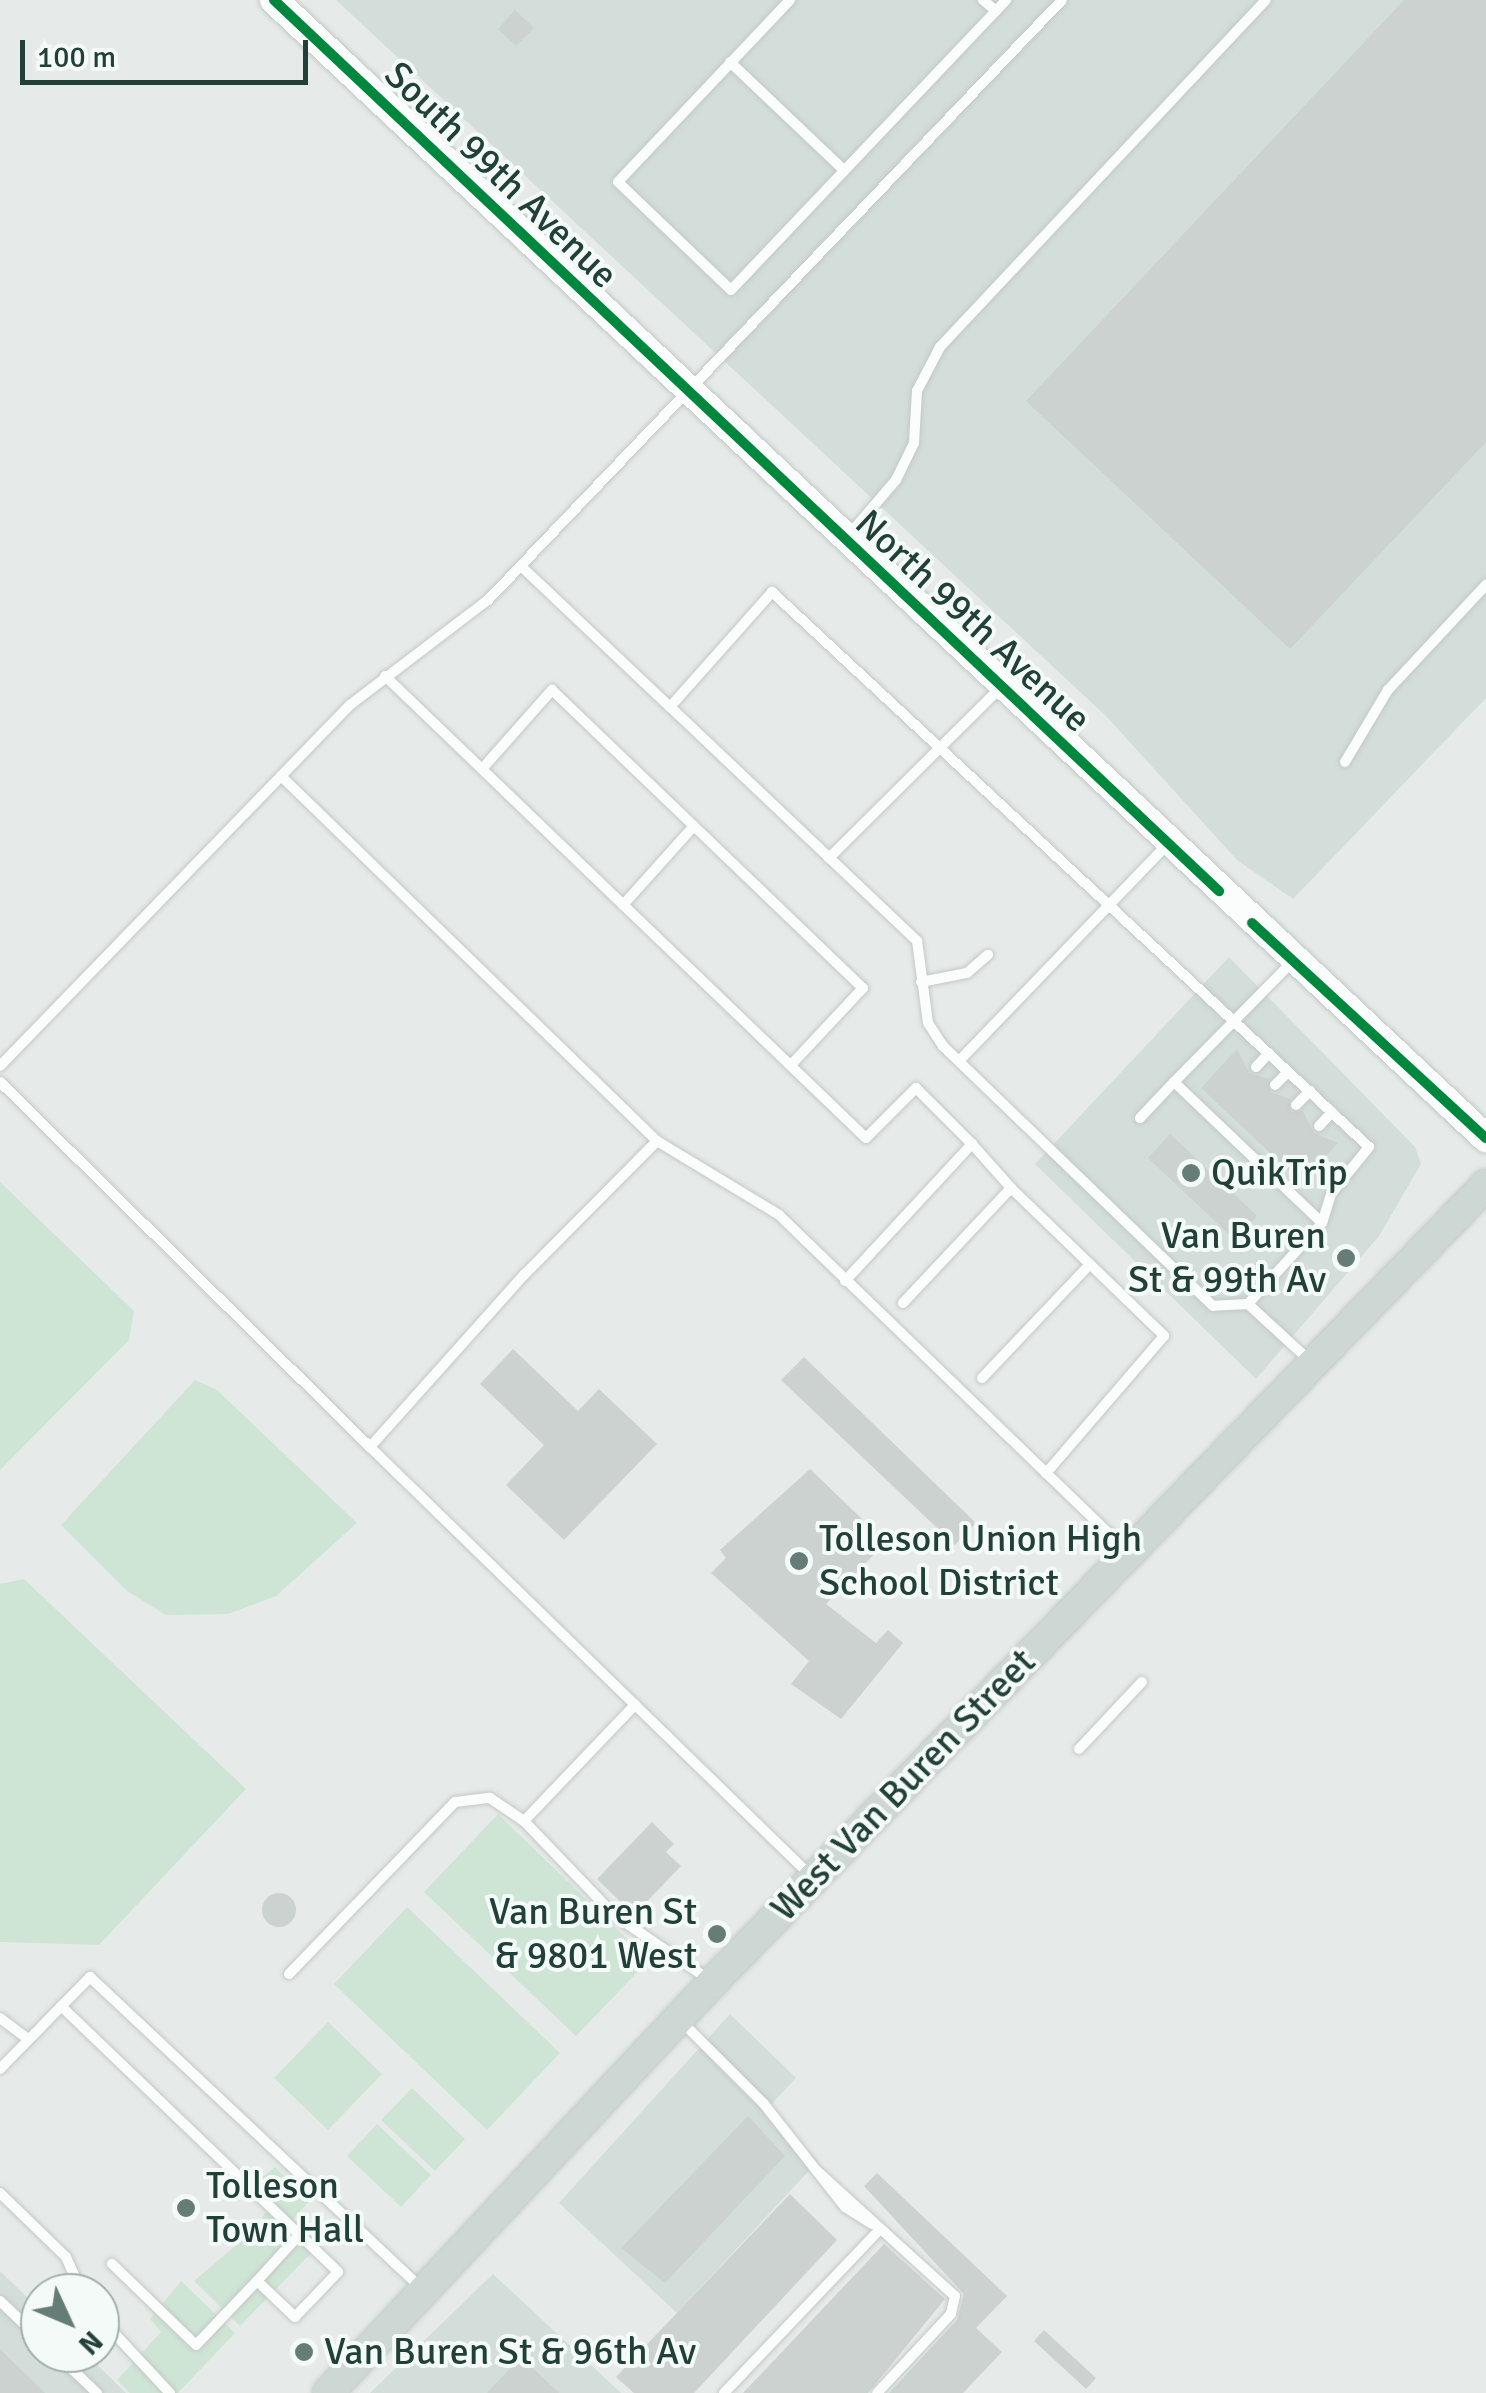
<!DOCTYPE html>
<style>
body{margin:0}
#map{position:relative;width:1486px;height:2393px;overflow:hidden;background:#e6ebe9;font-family:Signika,sans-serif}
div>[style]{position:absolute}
.built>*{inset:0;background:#d3ddd9}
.green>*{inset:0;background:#cee5d5}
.building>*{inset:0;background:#ccd2d0}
.round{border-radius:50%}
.roads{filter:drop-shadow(0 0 2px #c3c8c6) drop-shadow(0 0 2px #c3c8c6)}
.lane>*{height:10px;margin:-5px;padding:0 5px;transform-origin:5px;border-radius:5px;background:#fbfcfc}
.secondary>*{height:28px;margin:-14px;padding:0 14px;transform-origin:14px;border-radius:14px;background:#fbfcfc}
.primary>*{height:30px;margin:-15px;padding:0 15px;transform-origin:15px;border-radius:15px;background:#cdd7d4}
.cycleway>*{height:10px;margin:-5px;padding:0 5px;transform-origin:5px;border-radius:5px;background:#00873e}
.dots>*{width:28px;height:28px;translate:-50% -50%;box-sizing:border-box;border:5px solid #f4faf7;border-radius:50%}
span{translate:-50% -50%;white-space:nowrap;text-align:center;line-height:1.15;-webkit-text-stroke:8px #f4faf7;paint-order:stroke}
.street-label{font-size:38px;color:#214038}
.poi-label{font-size:38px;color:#214038}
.left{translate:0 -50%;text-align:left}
.right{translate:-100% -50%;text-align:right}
.north{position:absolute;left:20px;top:2273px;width:100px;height:100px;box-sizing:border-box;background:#f4faf7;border:2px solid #a0b0ab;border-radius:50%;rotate:134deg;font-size:28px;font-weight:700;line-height:40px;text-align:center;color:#214038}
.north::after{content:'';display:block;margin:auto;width:35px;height:45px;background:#667c76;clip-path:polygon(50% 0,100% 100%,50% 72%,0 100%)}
.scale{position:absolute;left:20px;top:40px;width:288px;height:45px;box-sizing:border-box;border:5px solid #214038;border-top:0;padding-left:12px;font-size:30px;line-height:35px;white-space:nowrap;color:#214038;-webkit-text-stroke:8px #f4faf7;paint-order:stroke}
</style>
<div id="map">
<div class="built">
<i style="clip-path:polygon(336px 0,1486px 0,1486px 698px,1293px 899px,1237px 860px,1106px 716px)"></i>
<i style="clip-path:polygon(1229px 957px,1415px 1147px,1421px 1164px,1379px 1236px,1256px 1379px,1035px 1164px)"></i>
<i style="clip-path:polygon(730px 2014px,796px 2078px,765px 2111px,818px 2161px,677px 2313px,559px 2203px)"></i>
<i style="clip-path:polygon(0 2271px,40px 2310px,40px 2353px,85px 2353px,126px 2393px,0 2393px)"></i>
<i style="clip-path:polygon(493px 2274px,621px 2393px,370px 2393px)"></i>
</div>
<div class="green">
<i style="clip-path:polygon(0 1182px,134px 1311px,129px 1340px,0 1470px)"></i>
<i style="clip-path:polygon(195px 1380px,217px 1390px,357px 1523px,276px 1596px,228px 1614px,166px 1615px,127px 1591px,61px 1525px)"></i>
<i style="clip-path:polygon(24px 1579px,246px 1789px,99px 1945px,0 1942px,0 1584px)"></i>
<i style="clip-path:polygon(498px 1814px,649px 1960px,576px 2036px,424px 1892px)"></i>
<i style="clip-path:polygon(407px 1907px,560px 2053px,487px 2130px,334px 1984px)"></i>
<i style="clip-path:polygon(328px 2022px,382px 2074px,328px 2130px,274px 2078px)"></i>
<i style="clip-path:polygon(412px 2088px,465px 2139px,435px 2171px,381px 2120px)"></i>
<i style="clip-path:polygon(377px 2124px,431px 2175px,401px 2207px,347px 2156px)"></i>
<i style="clip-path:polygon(275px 2167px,310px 2201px,293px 2219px,319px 2245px,240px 2326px,194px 2281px,255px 2229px,273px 2200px,257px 2181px)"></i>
<i style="clip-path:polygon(181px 2281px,235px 2333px,178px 2393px,130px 2393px,117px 2380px,161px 2332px,150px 2319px)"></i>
</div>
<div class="building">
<i style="clip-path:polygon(1404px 0,1486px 0,1486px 442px,1290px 649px,1026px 401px)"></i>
<i style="clip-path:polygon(515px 10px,534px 28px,516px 46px,498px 29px)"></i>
<i style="clip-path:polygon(1237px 1049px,1249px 1073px,1269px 1079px,1270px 1092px,1290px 1099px,1291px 1112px,1303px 1111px,1314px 1133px,1338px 1143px,1301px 1182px,1201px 1088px)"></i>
<i style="clip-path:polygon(1170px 1134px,1257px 1216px,1235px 1240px,1148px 1158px)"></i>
<i style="clip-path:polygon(513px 1349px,578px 1411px,599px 1389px,657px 1444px,564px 1540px,506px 1485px,544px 1445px,480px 1384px)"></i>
<i style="clip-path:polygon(804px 1357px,976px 1523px,955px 1545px,781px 1380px)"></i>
<i style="clip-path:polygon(810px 1469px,886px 1542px,826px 1604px,876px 1643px,888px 1630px,903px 1643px,841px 1719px,791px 1684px,809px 1661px,711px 1573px,726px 1558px,720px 1550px)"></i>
<i style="clip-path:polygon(652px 1822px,674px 1844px,666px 1852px,681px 1866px,634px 1915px,597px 1879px)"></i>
<i class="round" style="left:262px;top:1893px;width:34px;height:34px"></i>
<i style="clip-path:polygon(748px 2116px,785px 2156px,665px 2283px,621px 2248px)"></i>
<i style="clip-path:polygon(877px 2173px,1007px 2296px,976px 2328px,1002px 2352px,963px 2393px,889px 2393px,957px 2320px,964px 2294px,864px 2186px)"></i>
<i style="clip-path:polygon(790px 2194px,837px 2240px,694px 2393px,634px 2393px,616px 2377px)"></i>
<i style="clip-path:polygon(884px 2244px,945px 2299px,868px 2393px,743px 2393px)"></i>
<i style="clip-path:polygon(1044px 2330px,1096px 2378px,1086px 2389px,1034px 2341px)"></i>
<i style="clip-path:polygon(0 2349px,45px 2393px,0 2393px)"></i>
<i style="clip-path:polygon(521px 2357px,559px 2393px,487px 2393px)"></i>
</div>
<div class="roads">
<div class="lane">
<i style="left:790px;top:0;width:250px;rotate:133.4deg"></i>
<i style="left:618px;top:182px;width:156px;rotate:43.7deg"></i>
<i style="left:731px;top:290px;width:400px;rotate:-46.5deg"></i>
<i style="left:983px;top:0;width:17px;rotate:40deg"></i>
<i style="left:730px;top:62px;width:157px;rotate:43.5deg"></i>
<i style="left:848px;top:536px;width:74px;rotate:-49.4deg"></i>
<i style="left:896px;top:480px;width:41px;rotate:-64.1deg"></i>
<i style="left:914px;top:443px;width:52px;rotate:-86.7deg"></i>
<i style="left:917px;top:391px;width:50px;rotate:-62.4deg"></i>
<i style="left:940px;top:347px;width:476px;rotate:-46.8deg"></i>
<i style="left:521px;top:566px;width:205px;rotate:43.4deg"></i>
<i style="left:385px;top:676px;width:667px;rotate:43.85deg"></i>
<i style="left:866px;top:1138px;width:71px;rotate:-45deg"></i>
<i style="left:916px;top:1088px;width:79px;rotate:45deg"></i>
<i style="left:1345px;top:762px;width:84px;rotate:-59.2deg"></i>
<i style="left:1388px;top:690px;width:144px;rotate:-47deg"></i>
<i style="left:482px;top:769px;width:106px;rotate:-48.5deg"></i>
<i style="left:552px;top:690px;width:431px;rotate:43.8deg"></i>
<i style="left:863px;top:988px;width:105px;rotate:133.1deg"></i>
<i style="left:281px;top:776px;width:524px;rotate:44.15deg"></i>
<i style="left:829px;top:858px;width:241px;rotate:-44.8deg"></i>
<i style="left:623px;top:905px;width:106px;rotate:-48.1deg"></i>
<i style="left:1293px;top:961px;width:170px;rotate:134.5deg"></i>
<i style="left:1174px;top:1082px;width:204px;rotate:43.6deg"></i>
<i style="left:921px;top:982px;width:47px;rotate:-11.1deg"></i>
<i style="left:967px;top:973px;width:28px;rotate:-41deg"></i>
<i style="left:959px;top:1061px;width:300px;rotate:-46.1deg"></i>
<i style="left:0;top:1066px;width:503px;rotate:-45.89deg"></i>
<i style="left:350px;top:705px;width:173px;rotate:-37.3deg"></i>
<i style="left:488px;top:600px;width:830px;rotate:-46.27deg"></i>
<i style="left:1256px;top:1067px;width:19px;rotate:-47deg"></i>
<i style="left:0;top:1082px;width:520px;rotate:44.61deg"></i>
<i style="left:1275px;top:1085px;width:18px;rotate:-45deg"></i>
<i style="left:1296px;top:1105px;width:20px;rotate:-45deg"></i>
<i style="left:1140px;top:1118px;width:50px;rotate:-46.6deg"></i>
<i style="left:1319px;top:1126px;width:19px;rotate:-47deg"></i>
<i style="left:845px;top:1281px;width:187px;rotate:-47.2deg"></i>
<i style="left:972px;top:1144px;width:59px;rotate:48.4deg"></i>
<i style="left:903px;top:1303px;width:158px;rotate:-46.8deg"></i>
<i style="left:1011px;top:1188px;width:213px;rotate:44deg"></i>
<i style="left:1164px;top:1336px;width:181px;rotate:130.7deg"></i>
<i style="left:1248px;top:1304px;width:35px;rotate:177deg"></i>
<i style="left:1213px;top:1306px;width:375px;rotate:-136.1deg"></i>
<i style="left:943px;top:1046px;width:27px;rotate:-123deg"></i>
<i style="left:928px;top:1023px;width:83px;rotate:-97.6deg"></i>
<i style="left:917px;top:941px;width:340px;rotate:-136.5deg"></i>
<i style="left:670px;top:707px;width:154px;rotate:-48.4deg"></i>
<i style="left:772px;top:592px;width:815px;rotate:42.91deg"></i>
<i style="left:1369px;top:1147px;width:60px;rotate:129deg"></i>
<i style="left:1331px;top:1194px;width:30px;rotate:107deg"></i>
<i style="left:1322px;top:1223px;width:110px;rotate:132.4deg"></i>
<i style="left:1248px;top:1304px;width:83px;rotate:42.6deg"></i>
<i style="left:982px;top:1378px;width:157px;rotate:-46.5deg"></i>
<i style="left:1079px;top:1749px;width:92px;rotate:-46.8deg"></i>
<i style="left:524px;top:1821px;width:130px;rotate:46.2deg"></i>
<i style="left:614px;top:1915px;width:114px;rotate:34.2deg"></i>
<i style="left:812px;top:1877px;width:617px;rotate:-135.79deg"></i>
<i style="left:370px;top:1447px;width:231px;rotate:-48.2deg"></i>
<i style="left:524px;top:1275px;width:189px;rotate:-45.2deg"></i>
<i style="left:657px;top:1141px;width:143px;rotate:31.2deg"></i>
<i style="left:779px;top:1215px;width:484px;rotate:44deg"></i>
<i style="left:289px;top:1974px;width:239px;rotate:-46deg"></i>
<i style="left:455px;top:1802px;width:35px;rotate:-7deg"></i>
<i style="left:490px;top:1798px;width:41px;rotate:34.1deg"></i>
<i style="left:524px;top:1821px;width:161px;rotate:-46.3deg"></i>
<i style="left:61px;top:2006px;width:384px;rotate:43.8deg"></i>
<i style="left:338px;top:2272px;width:62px;rotate:133.7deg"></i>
<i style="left:295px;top:2317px;width:52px;rotate:-136.5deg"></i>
<i style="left:257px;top:2281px;width:88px;rotate:133.6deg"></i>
<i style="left:196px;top:2345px;width:117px;rotate:-136deg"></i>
<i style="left:0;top:2018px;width:35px;rotate:37deg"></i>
<i style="left:682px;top:2022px;width:116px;rotate:45deg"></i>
<i style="left:764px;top:2104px;width:131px;rotate:51.8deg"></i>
<i style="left:845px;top:2207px;width:32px;rotate:32deg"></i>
<i style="left:0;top:2069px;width:129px;rotate:-45.6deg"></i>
<i style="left:90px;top:1977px;width:456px;rotate:43.2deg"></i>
<i style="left:817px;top:2171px;width:186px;rotate:42.2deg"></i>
<i style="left:955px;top:2296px;width:18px;rotate:103deg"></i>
<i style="left:951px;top:2314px;width:108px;rotate:133.1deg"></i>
<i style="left:0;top:2193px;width:92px;rotate:44.1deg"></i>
<i style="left:66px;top:2257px;width:39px;rotate:66deg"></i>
<i style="left:257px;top:2281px;width:62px;rotate:-47.6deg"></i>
<i style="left:0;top:2301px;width:55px;rotate:43.5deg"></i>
<i style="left:100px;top:2318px;width:103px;rotate:47deg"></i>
<i style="left:55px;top:2353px;width:58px;rotate:43.6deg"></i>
<i style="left:724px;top:2393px;width:226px;rotate:-46.4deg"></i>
</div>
<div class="secondary">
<i style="left:274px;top:0;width:1663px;rotate:43.2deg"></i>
</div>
<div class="primary">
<i style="left:328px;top:2393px;width:562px;rotate:-46.88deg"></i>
<i style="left:712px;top:1983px;width:1112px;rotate:-45.87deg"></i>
</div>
</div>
<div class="cycleway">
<i style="left:274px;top:0;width:1299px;rotate:43.32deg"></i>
<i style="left:1252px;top:923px;width:318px;rotate:42.6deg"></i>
</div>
<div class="dots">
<i style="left:1191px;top:1173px;background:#667c76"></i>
<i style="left:1346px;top:1258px;background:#667c76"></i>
<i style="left:799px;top:1561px;background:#667c76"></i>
<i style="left:717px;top:1934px;background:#667c76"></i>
<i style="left:186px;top:2208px;background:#667c76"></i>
<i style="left:304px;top:2352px;background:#667c76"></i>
</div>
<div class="street-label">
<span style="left:501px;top:175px;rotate:44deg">South 99th Avenue</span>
<span style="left:973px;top:621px;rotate:43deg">North 99th Avenue</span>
<span style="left:903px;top:1785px;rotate:-46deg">West Van Buren Street</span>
</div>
<div class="poi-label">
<span class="left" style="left:1211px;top:1173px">QuikTrip</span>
<span class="right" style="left:1326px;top:1258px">Van Buren<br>St &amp; 99th Av</span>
<span class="left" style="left:819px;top:1561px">Tolleson Union High<br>School District</span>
<span class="right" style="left:697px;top:1934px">Van Buren St<br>&amp; 9801 West</span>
<span class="left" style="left:206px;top:2208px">Tolleson<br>Town Hall</span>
<span class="left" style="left:324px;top:2352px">Van Buren St &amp; 96th Av</span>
</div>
<div class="north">N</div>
<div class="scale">100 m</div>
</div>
